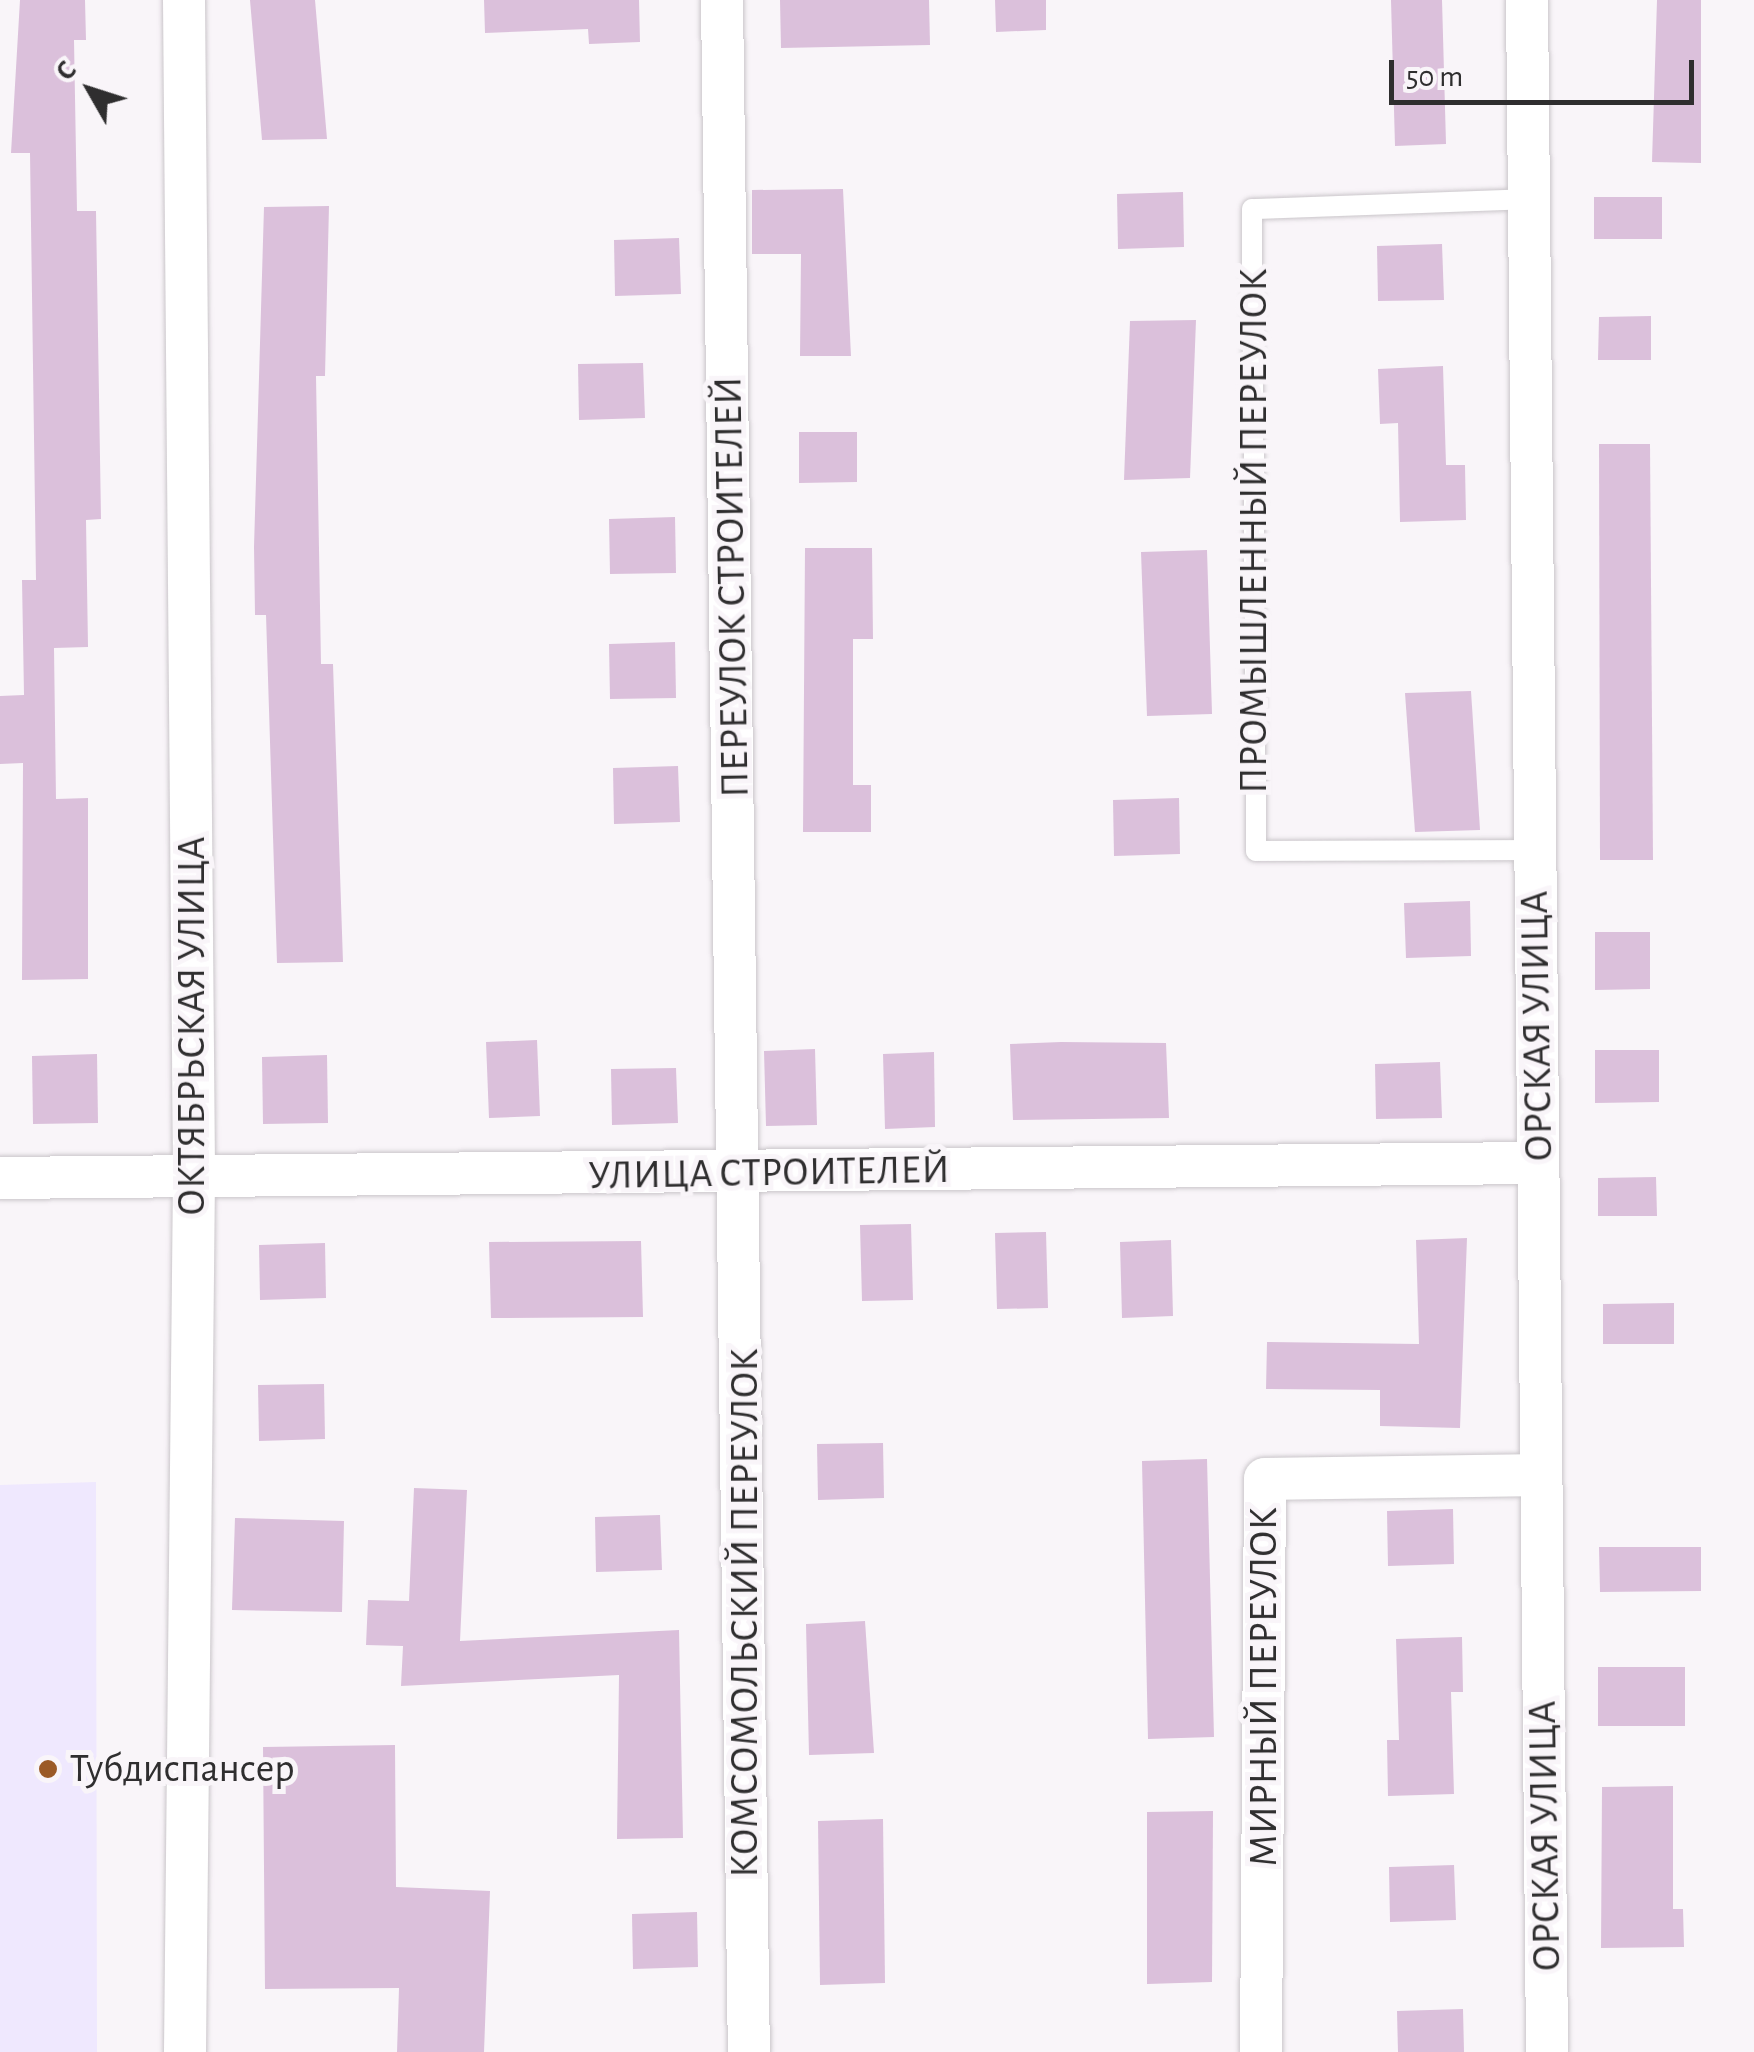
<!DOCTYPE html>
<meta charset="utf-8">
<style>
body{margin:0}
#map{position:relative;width:1754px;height:2052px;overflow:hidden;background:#f9f5f9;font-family:"Alegreya Sans",sans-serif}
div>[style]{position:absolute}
.medical>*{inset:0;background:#efe8fe}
.building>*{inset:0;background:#dbc0db}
.roads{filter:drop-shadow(0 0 2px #cac6ca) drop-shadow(0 0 2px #cac6ca)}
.lane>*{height:20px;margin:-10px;padding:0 10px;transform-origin:10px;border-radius:10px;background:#fff}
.street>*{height:42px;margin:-21px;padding:0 21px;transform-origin:21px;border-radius:21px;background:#fff}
.dots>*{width:28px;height:28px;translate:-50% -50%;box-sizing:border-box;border:5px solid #f9f5f9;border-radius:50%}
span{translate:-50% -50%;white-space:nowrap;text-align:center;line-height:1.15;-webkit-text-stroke:10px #f9f5f9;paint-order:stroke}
.street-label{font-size:40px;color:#2f2e2f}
.poi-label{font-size:40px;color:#2f2e2f}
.left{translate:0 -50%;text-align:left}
.north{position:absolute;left:40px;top:40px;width:100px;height:100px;-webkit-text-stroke:8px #f9f5f9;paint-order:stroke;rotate:309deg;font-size:28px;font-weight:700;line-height:40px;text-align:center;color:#2f2e2f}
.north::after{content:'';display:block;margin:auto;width:35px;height:45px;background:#2f2e2f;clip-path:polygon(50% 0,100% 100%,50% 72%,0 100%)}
.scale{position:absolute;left:1389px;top:60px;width:305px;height:45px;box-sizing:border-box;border:5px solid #2f2e2f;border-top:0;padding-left:12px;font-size:30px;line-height:35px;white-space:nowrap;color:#2f2e2f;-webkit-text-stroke:8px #f9f5f9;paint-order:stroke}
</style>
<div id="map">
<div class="medical">
<i style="clip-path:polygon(96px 1482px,97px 2052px,0 2052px,0 1485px)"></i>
</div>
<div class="building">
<i style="clip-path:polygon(20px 0,85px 0,86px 40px,74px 40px,77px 211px,96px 211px,101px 519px,86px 520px,88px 647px,54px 648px,56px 799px,88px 798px,88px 979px,22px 980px,23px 763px,0 764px,0 696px,24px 695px,22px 580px,36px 580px,30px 153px,11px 153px)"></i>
<i style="clip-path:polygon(250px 0,315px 0,327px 139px,262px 140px)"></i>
<i style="clip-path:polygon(484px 0,639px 0,640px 42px,589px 44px,588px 29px,485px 33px)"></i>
<i style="clip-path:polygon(780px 0,929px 0,930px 45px,781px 48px)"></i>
<i style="clip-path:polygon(995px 0,1046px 0,1046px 30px,996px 32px)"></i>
<i style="clip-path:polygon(1391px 0,1442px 0,1446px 144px,1395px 146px)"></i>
<i style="clip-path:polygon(1657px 0,1701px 0,1701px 163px,1652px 162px)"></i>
<i style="clip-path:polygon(843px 189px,851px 356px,800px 356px,801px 254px,752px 254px,752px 190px)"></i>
<i style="clip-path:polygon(1183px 192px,1184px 247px,1118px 249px,1117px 194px)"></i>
<i style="clip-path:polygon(1594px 197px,1662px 197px,1662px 239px,1594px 239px)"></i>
<i style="clip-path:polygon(329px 206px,325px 376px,316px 376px,321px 664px,333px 664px,343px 962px,277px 963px,266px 615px,255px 615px,254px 547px,264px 207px)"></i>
<i style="clip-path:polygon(679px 238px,681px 294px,615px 296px,614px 240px)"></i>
<i style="clip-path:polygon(1442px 244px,1444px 300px,1378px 301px,1377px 246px)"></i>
<i style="clip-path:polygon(1651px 316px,1651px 360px,1598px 360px,1599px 317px)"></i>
<i style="clip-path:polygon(1196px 320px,1190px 478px,1124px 480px,1130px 321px)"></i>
<i style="clip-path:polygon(643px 363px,645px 418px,579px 420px,578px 364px)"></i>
<i style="clip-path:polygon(1443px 366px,1446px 465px,1465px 465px,1466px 520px,1400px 522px,1398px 423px,1380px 424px,1378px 369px)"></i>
<i style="clip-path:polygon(799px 432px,857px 432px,857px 482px,799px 483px)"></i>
<i style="clip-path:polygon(1599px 444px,1650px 444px,1653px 860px,1600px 860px)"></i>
<i style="clip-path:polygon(675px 517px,676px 573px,610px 574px,609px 519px)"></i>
<i style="clip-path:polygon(805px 548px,872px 548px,873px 639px,853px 639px,853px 785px,871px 785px,871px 832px,803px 832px)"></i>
<i style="clip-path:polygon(1207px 550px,1212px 714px,1147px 716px,1141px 552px)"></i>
<i style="clip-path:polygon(675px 642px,676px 698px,610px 699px,609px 644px)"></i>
<i style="clip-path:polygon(1471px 691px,1480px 830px,1415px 832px,1405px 693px)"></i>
<i style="clip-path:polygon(678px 766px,680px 822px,614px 824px,613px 768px)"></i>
<i style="clip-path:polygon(1179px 798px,1180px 854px,1114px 856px,1113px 800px)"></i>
<i style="clip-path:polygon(1470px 901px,1471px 956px,1406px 958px,1404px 903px)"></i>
<i style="clip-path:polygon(1595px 932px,1650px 932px,1650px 989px,1595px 990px)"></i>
<i style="clip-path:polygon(537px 1040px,540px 1116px,489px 1118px,486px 1042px)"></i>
<i style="clip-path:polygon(1061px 1042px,1166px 1043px,1169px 1118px,1013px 1120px,1010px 1044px)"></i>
<i style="clip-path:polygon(815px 1049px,817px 1125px,766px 1126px,764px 1051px)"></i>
<i style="clip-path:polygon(1595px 1050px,1659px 1050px,1659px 1102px,1595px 1103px)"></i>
<i style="clip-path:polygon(934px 1052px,935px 1127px,885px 1129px,883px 1054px)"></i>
<i style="clip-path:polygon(97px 1054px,98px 1123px,33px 1124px,32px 1056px)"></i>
<i style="clip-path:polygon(327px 1055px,328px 1123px,263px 1124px,262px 1057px)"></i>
<i style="clip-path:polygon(1440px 1062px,1442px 1118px,1376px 1119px,1375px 1064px)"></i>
<i style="clip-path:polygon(676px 1068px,678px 1123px,612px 1125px,611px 1069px)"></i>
<i style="clip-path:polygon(1656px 1177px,1657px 1216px,1598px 1216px,1598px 1178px)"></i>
<i style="clip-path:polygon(911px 1224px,913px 1300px,862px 1301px,860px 1225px)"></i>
<i style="clip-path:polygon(1046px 1232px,1048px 1308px,997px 1309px,995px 1233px)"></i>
<i style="clip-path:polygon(1467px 1238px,1460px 1428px,1380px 1426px,1380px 1390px,1266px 1389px,1267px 1342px,1419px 1344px,1416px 1240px)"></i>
<i style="clip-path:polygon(1171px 1240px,1173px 1316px,1122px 1318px,1120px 1242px)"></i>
<i style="clip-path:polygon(641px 1241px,643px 1317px,491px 1318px,489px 1242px)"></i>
<i style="clip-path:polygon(325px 1243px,326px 1298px,260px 1300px,259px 1245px)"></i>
<i style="clip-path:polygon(1674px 1303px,1674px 1344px,1603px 1344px,1603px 1304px)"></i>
<i style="clip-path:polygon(324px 1384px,325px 1439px,259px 1441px,258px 1385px)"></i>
<i style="clip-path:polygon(883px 1443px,884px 1498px,818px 1500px,817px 1444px)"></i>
<i style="clip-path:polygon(1207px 1459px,1214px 1737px,1148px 1739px,1142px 1461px)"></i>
<i style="clip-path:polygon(414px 1488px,467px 1490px,460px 1641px,679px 1630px,683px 1838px,617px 1839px,619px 1675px,401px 1686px,403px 1646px,366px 1645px,368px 1600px,409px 1601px)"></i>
<i style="clip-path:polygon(1453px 1509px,1454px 1564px,1388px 1566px,1387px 1511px)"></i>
<i style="clip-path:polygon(660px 1515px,662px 1570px,596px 1572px,595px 1517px)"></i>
<i style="clip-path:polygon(235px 1518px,344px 1521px,342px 1612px,232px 1610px)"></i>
<i style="clip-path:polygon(1599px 1547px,1701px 1547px,1701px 1591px,1600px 1592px)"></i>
<i style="clip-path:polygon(865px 1621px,874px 1753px,809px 1755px,806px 1624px)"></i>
<i style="clip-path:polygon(1462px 1637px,1463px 1692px,1451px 1692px,1454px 1794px,1388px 1796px,1387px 1740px,1399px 1740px,1396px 1639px)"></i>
<i style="clip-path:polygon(1598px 1667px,1685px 1667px,1685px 1726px,1598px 1726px)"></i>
<i style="clip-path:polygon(395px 1745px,396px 1887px,490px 1891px,484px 2052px,397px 2052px,399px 1988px,265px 1989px,263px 1747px)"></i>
<i style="clip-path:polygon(1673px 1786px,1673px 1909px,1683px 1909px,1684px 1947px,1601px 1948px,1602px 1787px)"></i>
<i style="clip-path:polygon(1213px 1811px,1212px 1982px,1147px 1984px,1147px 1812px)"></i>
<i style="clip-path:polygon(883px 1819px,885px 1983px,820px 1985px,818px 1821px)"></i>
<i style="clip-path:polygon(1454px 1865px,1456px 1920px,1390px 1922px,1389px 1867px)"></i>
<i style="clip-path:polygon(697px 1912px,698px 1967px,633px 1969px,632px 1914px)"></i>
<i style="clip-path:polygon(1463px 2009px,1464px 2052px,1398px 2052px,1397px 2011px)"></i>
</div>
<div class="roads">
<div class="lane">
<i style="left:1529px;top:199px;width:277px;rotate:177.9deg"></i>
<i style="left:1252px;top:209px;width:642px;rotate:89.64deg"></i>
<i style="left:1256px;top:851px;width:279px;rotate:-0.2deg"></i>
</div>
<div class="street">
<i style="left:184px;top:0;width:1177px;rotate:89.51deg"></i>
<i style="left:194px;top:1177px;width:875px;rotate:90.59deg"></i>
<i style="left:722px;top:0;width:2052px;rotate:89.25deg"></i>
<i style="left:1527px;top:0;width:2052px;rotate:89.44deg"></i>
<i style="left:0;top:1178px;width:1538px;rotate:-0.56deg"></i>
<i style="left:1261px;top:2052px;width:573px;rotate:-89.6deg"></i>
<i style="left:1265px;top:1479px;width:276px;rotate:-0.8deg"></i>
</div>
</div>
<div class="dots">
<i style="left:48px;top:1769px;background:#9b5a26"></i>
</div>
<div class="street-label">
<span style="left:1254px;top:531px;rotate:-90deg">ПРОМЫШЛЕННЫЙ ПЕРЕУЛОК</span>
<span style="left:732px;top:587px;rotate:-91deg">ПЕРЕУЛОК СТРОИТЕЛЕЙ</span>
<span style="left:192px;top:1026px;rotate:-90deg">ОКТЯБРЬСКАЯ УЛИЦА</span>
<span style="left:1537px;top:1026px;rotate:-91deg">ОРСКАЯ УЛИЦА</span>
<span style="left:769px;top:1173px;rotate:-1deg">УЛИЦА СТРОИТЕЛЕЙ</span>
<span style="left:745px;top:1613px;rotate:-90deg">КОМСОМОЛЬСКИЙ ПЕРЕУЛОК</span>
<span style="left:1264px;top:1687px;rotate:-90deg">МИРНЫЙ ПЕРЕУЛОК</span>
<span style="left:1545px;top:1836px;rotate:-91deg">ОРСКАЯ УЛИЦА</span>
</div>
<div class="poi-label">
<span class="left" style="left:70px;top:1769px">Тубдиспансер</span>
</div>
<div class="north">С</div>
<div class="scale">50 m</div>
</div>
